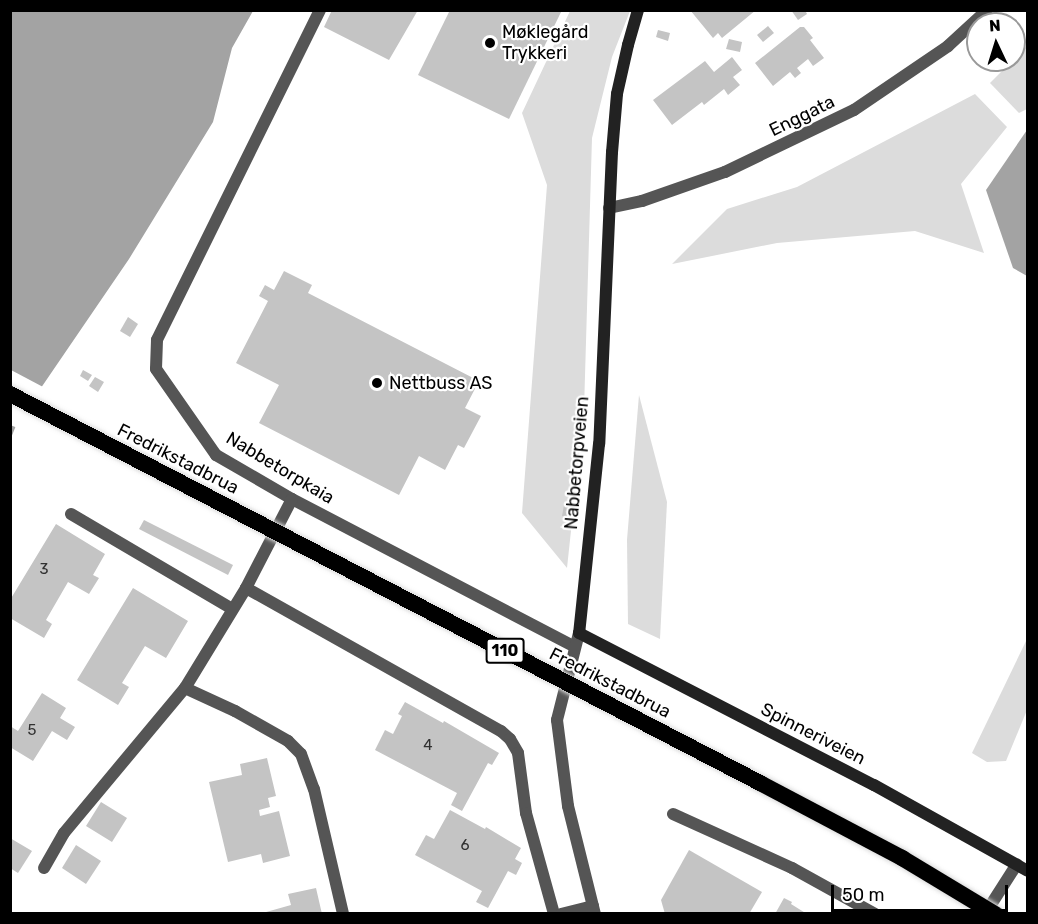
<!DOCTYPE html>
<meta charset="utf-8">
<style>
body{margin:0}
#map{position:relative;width:1038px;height:924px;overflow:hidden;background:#fff;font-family:Rubik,sans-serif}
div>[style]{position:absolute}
.green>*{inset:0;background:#dcdcdc}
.water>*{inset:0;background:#a3a3a3}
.pier>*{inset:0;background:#fff}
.building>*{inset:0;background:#c4c4c4}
.service>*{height:12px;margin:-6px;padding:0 6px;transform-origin:6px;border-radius:6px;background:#555}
.minor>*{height:12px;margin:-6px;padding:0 6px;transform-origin:6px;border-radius:6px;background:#555}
.tertiary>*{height:12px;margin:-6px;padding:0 6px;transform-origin:6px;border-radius:6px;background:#555}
.secondary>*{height:12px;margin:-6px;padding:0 6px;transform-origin:6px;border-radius:6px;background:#222}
.bridges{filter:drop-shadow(0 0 2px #dbdbdb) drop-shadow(0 0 2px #dbdbdb)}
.trunk-bridge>*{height:16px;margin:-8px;padding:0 8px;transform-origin:8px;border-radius:8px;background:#000}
.dots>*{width:16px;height:16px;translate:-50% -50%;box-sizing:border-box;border:3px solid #fff;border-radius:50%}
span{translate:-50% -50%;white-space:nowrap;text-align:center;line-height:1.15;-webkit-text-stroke:4.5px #fff;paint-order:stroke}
.number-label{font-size:15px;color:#313131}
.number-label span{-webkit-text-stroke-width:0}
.shield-label span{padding:2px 4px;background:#fff;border:2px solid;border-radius:4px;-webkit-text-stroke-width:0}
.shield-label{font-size:16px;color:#000;font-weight:700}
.poi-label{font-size:18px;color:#000}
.left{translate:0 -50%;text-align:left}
.street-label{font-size:18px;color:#000}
.frame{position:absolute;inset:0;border:12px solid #000;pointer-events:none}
.north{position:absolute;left:966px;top:12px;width:60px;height:60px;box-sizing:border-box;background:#fff;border:2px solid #999;border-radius:50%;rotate:356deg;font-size:16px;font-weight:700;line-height:24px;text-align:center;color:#000}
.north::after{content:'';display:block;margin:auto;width:21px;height:27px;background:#000;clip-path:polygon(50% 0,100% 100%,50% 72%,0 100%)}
.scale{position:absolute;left:831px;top:885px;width:177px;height:27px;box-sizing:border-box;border:3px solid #000;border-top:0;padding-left:8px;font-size:18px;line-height:21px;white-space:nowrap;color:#000;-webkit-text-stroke:4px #fff;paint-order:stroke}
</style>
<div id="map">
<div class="green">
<i style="clip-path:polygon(570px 11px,630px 11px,612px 57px,592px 138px,584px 410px,567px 568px,522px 513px,547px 185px,522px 113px)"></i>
<i style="clip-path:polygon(1027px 46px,1027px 109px,1019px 113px,990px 83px)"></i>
<i style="clip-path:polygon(975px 94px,1007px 127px,961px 184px,984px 253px,915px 231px,777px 243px,672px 264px,727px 209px,797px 187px)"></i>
<i style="clip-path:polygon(639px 395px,667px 502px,660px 639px,628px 624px,627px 540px)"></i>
<i style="clip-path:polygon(1027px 639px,1027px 710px,1006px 761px,987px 762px,972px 753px)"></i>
</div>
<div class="water">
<i style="clip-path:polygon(11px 11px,253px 11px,232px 48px,213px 122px,129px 259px,17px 423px,11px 438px)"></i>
<i style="clip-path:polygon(1027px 130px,1027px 276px,1013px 268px,986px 190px)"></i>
</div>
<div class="pier">
<i style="clip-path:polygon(11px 370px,45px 388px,18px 428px,10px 425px)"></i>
</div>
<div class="building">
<i style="clip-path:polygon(332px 10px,397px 12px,418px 10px,389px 60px,324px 27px)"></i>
<i style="clip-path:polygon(450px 10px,562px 10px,509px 119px,418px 75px)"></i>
<i style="clip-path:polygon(690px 10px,756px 10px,722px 38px,718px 33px,713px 38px)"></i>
<i style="clip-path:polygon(791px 10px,805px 10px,807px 14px,798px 20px)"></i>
<i style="clip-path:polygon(768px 26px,774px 33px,763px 42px,757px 35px)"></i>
<i style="clip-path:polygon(800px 27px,804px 27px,813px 38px,810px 40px,824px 58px,813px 66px,808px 59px,797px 68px,801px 73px,795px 78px,790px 72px,773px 86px,755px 63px)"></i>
<i style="clip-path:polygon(658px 30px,670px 33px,668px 41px,656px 37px)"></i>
<i style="clip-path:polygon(729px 39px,742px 42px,740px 52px,726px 49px)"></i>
<i style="clip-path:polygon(732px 57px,742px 70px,733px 77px,740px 85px,728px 95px,724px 89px,704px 105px,702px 102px,672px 125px,653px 100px,705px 61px,714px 72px)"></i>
<i style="clip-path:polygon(284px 271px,312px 285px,308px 293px,479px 381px,465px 408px,481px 416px,464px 448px,458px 445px,445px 470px,419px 456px,399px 495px,259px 423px,279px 385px,236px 363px,268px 301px,259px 296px,265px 285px,274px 290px)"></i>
<i style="clip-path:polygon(128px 317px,138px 324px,130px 337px,120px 331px)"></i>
<i style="clip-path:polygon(83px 370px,92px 375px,88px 381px,80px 376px)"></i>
<i style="clip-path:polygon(95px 377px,104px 382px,98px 392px,89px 386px)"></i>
<i style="clip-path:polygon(564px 505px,573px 505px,571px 518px,562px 516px)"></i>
<i style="clip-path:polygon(144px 520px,233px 565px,228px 575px,139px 529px)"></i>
<i style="clip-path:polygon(56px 524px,105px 554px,93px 575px,99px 578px,89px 594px,68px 582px,46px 620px,52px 624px,44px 638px,10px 618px,10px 600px)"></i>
<i style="clip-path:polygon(133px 588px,188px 621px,166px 658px,145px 646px,122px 683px,129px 687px,118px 705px,77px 680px)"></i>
<i style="clip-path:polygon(42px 693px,66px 708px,60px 718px,75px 727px,67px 740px,52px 731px,33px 761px,10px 747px,10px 726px,18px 731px)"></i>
<i style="clip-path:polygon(405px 702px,443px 723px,444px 721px,499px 753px,492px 765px,488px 763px,462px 811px,451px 805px,457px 793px,375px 750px,385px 730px,393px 734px,402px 716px,398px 714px)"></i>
<i style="clip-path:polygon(267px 758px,276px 796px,268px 798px,270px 807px,259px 810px,260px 816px,279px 811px,290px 856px,263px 863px,261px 854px,228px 862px,209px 782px,242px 775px,240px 764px)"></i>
<i style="clip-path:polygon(101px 802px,127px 818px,112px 842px,86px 826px)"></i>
<i style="clip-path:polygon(450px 810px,485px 829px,486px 827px,521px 848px,515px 859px,522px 863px,516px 875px,508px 871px,488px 908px,476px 902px,482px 891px,415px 855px,426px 835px,434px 839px)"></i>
<i style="clip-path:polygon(10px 838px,32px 851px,18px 873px,10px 868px)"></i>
<i style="clip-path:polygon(76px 845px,101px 861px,86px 884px,62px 868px)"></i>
<i style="clip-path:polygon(689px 850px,762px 892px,749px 914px,665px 914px,661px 900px)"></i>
<i style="clip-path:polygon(316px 888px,322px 914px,259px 914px,291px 905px,288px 894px)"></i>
<i style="clip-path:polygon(784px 898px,792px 902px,791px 904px,807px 914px,775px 914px)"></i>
</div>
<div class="service">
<i style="left:71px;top:514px;width:187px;rotate:30.5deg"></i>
<i style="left:246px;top:588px;width:292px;rotate:29.3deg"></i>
<i style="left:501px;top:731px;width:12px;rotate:42deg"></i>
<i style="left:510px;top:739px;width:16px;rotate:60deg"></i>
<i style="left:518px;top:753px;width:61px;rotate:82.4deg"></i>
<i style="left:526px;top:813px;width:105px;rotate:74.5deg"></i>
<i style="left:561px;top:914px;width:33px;rotate:-14deg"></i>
</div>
<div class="minor">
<i style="left:320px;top:10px;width:368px;rotate:116.3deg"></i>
<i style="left:157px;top:340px;width:29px;rotate:92deg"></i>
<i style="left:156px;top:369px;width:105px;rotate:55.1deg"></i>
<i style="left:216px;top:455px;width:88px;rotate:30.1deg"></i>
<i style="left:292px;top:499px;width:319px;rotate:27.6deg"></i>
<i style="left:185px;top:688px;width:55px;rotate:24.7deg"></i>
<i style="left:235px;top:711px;width:61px;rotate:29.5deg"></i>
<i style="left:288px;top:741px;width:18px;rotate:45deg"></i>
<i style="left:301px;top:754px;width:37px;rotate:70deg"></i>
<i style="left:314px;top:789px;width:128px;rotate:76.9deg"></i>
<i style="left:673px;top:814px;width:131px;rotate:24.4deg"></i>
<i style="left:792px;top:868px;width:95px;rotate:29deg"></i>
<i style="left:44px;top:868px;width:40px;rotate:-60.3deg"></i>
<i style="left:64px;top:833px;width:189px;rotate:-50.2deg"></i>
<i style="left:185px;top:688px;width:117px;rotate:-58.6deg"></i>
<i style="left:246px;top:588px;width:100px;rotate:-62.7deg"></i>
<i style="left:985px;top:914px;width:59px;rotate:-57.4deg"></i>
</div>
<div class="tertiary">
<i style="left:609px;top:208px;width:34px;rotate:-12deg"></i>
<i style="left:642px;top:201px;width:88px;rotate:-19.3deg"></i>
<i style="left:725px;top:172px;width:143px;rotate:-25.7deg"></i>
<i style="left:854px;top:110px;width:114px;rotate:-34.2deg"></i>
<i style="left:948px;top:46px;width:53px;rotate:-42.7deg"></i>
<i style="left:579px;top:633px;width:90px;rotate:104.2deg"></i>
<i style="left:557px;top:720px;width:87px;rotate:82.7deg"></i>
<i style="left:568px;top:806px;width:111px;rotate:76deg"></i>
</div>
<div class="secondary">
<i style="left:638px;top:10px;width:36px;rotate:106deg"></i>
<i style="left:628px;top:45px;width:50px;rotate:102.7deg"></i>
<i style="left:617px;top:94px;width:58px;rotate:94.9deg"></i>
<i style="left:612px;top:152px;width:292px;rotate:92.5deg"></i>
<i style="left:599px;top:444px;width:190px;rotate:96deg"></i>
<i style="left:579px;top:633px;width:332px;rotate:27.3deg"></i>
<i style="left:874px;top:785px;width:176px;rotate:29.2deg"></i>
</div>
<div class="bridges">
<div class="trunk-bridge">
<i style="left:10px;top:394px;width:845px;rotate:27.41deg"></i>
<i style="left:760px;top:783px;width:161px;rotate:27.8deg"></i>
<i style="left:902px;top:858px;width:109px;rotate:31.1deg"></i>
</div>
</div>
<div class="dots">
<i style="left:490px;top:43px;background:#000"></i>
<i style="left:377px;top:383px;background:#000"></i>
</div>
<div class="number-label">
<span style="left:44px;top:570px">3</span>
<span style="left:32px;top:731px">5</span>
<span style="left:428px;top:746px">4</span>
<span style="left:465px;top:846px">6</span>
</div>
<div class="shield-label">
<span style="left:505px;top:651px">110</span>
</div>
<div class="poi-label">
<span class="left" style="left:502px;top:43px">Møklegård<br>Trykkeri</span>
<span class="left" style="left:389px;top:383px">Nettbuss AS</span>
</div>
<div class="street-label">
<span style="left:802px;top:116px;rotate:-26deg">Enggata</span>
<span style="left:178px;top:459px;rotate:27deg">Fredrikstadbrua</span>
<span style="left:577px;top:463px;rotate:-85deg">Nabbetorpveien</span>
<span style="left:280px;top:468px;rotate:31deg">Nabbetorpkaia</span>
<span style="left:610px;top:683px;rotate:27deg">Fredrikstadbrua</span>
<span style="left:813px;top:734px;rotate:27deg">Spinneriveien</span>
</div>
<div class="frame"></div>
<div class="north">N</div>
<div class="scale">50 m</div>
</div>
